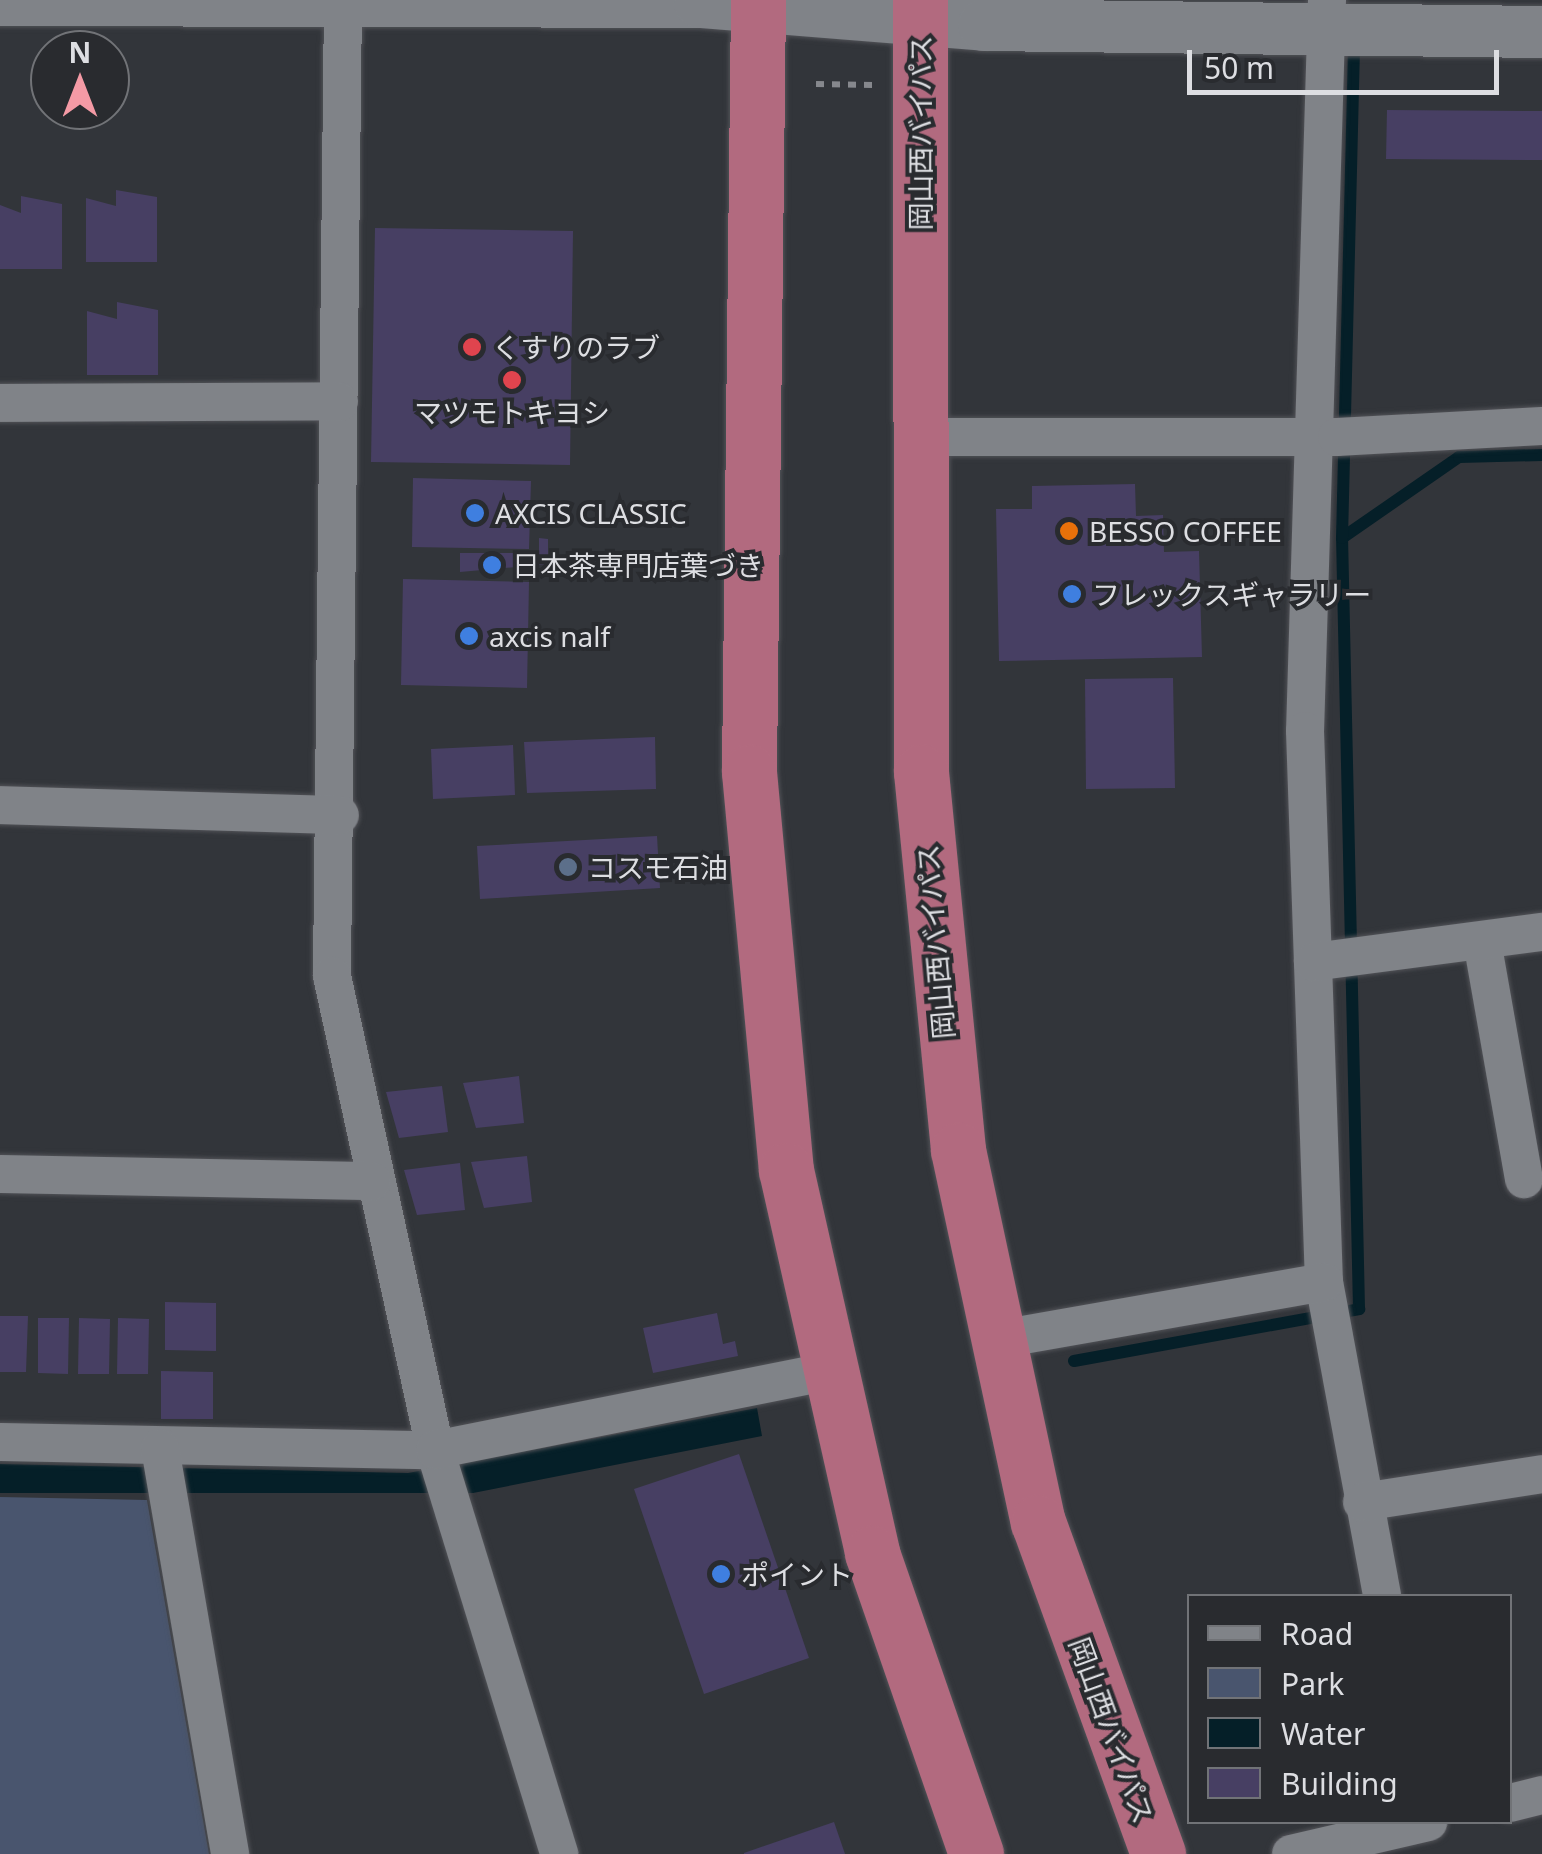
<!DOCTYPE html>
<meta charset="utf-8">
<style>
body{margin:0}
#map{position:relative;width:1542px;height:1854px;overflow:hidden;background:#32353a;font-family:"Noto Sans","Noto Sans JP",sans-serif}
div>[style]{position:absolute}
.green>*{inset:0;background:#49556e}
.water>*{inset:0;background:#051f28}
.stream>*{height:12px;margin:-6px;padding:0 6px;transform-origin:6px;border-radius:6px;background:#051f28}
.building>*{inset:0;background:#473f63}
.path>*{height:6px;margin-top:-3px;transform-origin:0;background:repeating-linear-gradient(90deg,#86888d 0 8px,transparent 0 16px)}
.roads{filter:drop-shadow(0 0 2px #515257) drop-shadow(0 0 2px #515257)}
.street>*{height:38px;margin:-19px;padding:0 19px;transform-origin:19px;border-radius:19px;background:#808388}
.secondary>*{height:52px;margin:-26px;padding:0 26px;transform-origin:26px;border-radius:26px;background:#808388}
.highway>*{height:55px;margin:-27.5px;padding:0 27.5px;transform-origin:27.5px;border-radius:27.5px;background:#b26a7f}
.dots>*{width:28px;height:28px;translate:-50% -50%;box-sizing:border-box;border:5px solid #292b2f;border-radius:50%}
span{translate:-50% -50%;white-space:nowrap;text-align:center;line-height:1.15;-webkit-text-stroke:8px #292b2f;paint-order:stroke}
.street-label{font-size:28px;color:#dddee2}
.poi-label{font-size:28px;color:#dddee2}
.left{translate:0 -50%;text-align:left}
.legend{position:absolute;left:1187px;top:1594px;width:325px;height:230px;box-sizing:border-box;background:#292b2f;border:2px solid #717377;margin:0;padding:12px 18px;list-style:none;font-size:30px;color:#dddee2}
.legend li{display:flex;align-items:center;gap:20px;height:50px}
.legend b{width:50px;border:2px solid #717377}
.north{position:absolute;left:30px;top:30px;width:100px;height:100px;box-sizing:border-box;background:#292b2f;border:2px solid #717377;border-radius:50%;rotate:0deg;font-size:28px;font-weight:700;line-height:40px;text-align:center;color:#dddee2}
.north::after{content:'';display:block;margin:auto;width:35px;height:45px;background:#f49aa5;clip-path:polygon(50% 0,100% 100%,50% 72%,0 100%)}
.scale{position:absolute;left:1187px;top:50px;width:312px;height:45px;box-sizing:border-box;border:5px solid #dddee2;border-top:0;padding-left:12px;font-size:30px;line-height:35px;white-space:nowrap;color:#dddee2;-webkit-text-stroke:8px #292b2f;paint-order:stroke}
</style>
<div id="map">
<div class="green">
<i style="clip-path:polygon(0 1497px,147px 1500px,209px 1854px,0 1854px)"></i>
</div>
<div class="water">
<i style="clip-path:polygon(757px 1408px,762px 1436px,473px 1493px,0 1493px,0 1464px,408px 1473px)"></i>
</div>
<div class="stream">
<i style="left:1342px;top:538px;width:142px;rotate:-34.7deg"></i>
<i style="left:1459px;top:457px;width:83px;rotate:-1.4deg"></i>
<i style="left:1074px;top:1361px;width:290px;rotate:-10.3deg"></i>
<i style="left:1359px;top:1309px;width:771px;rotate:-91.26deg"></i>
<i style="left:1342px;top:538px;width:496px;rotate:-88.6deg"></i>
</div>
<div class="building">
<i style="clip-path:polygon(1387px 110px,1542px 111px,1542px 160px,1386px 159px)"></i>
<i style="clip-path:polygon(116px 190px,157px 197px,157px 262px,86px 262px,86px 198px,116px 206px)"></i>
<i style="clip-path:polygon(21px 196px,62px 204px,62px 269px,0 269px,0 205px,21px 213px)"></i>
<i style="clip-path:polygon(375px 228px,573px 231px,570px 465px,371px 462px)"></i>
<i style="clip-path:polygon(117px 302px,158px 310px,158px 375px,87px 375px,87px 311px,117px 319px)"></i>
<i style="clip-path:polygon(413px 478px,531px 481px,529px 549px,412px 547px)"></i>
<i style="clip-path:polygon(1135px 484px,1136px 516px,1163px 515px,1164px 552px,1199px 551px,1202px 657px,999px 661px,996px 509px,1032px 509px,1032px 486px)"></i>
<i style="clip-path:polygon(539px 538px,548px 539px,548px 564px,460px 572px,460px 553px,539px 553px)"></i>
<i style="clip-path:polygon(403px 579px,529px 582px,527px 688px,401px 685px)"></i>
<i style="clip-path:polygon(1173px 678px,1175px 788px,1086px 789px,1085px 679px)"></i>
<i style="clip-path:polygon(655px 737px,656px 789px,527px 793px,524px 742px)"></i>
<i style="clip-path:polygon(513px 745px,515px 795px,433px 799px,431px 749px)"></i>
<i style="clip-path:polygon(657px 836px,660px 888px,480px 899px,477px 846px)"></i>
<i style="clip-path:polygon(519px 1076px,524px 1123px,476px 1128px,463px 1083px)"></i>
<i style="clip-path:polygon(442px 1086px,448px 1132px,399px 1138px,386px 1092px)"></i>
<i style="clip-path:polygon(527px 1156px,532px 1202px,484px 1208px,471px 1162px)"></i>
<i style="clip-path:polygon(460px 1163px,465px 1210px,417px 1215px,404px 1170px)"></i>
<i style="clip-path:polygon(165px 1302px,216px 1303px,216px 1351px,165px 1350px)"></i>
<i style="clip-path:polygon(717px 1313px,723px 1344px,735px 1341px,738px 1356px,653px 1373px,643px 1328px)"></i>
<i style="clip-path:polygon(0 1316px,28px 1316px,26px 1372px,0 1372px)"></i>
<i style="clip-path:polygon(38px 1318px,69px 1318px,68px 1374px,38px 1373px)"></i>
<i style="clip-path:polygon(79px 1318px,110px 1319px,109px 1374px,78px 1374px)"></i>
<i style="clip-path:polygon(118px 1318px,149px 1319px,148px 1374px,117px 1374px)"></i>
<i style="clip-path:polygon(161px 1371px,213px 1372px,213px 1419px,161px 1419px)"></i>
<i style="clip-path:polygon(739px 1454px,809px 1658px,704px 1694px,634px 1489px)"></i>
<i style="clip-path:polygon(834px 1822px,845px 1854px,744px 1854px,744px 1853px)"></i>
</div>
<div class="path">
<i style="left:816px;top:84px;width:57px;rotate:1deg"></i>
</div>
<div class="roads">
<div class="street">
<i style="left:1327px;top:0;width:731px;rotate:91.72deg"></i>
<i style="left:1305px;top:731px;width:551px;rotate:88.03deg"></i>
<i style="left:1324px;top:1282px;width:319px;rotate:79.5deg"></i>
<i style="left:343px;top:1px;width:975px;rotate:90.65deg"></i>
<i style="left:332px;top:976px;width:485px;rotate:77.7deg"></i>
<i style="left:435px;top:1450px;width:423px;rotate:72.9deg"></i>
<i style="left:0;top:403px;width:339px;rotate:-0.3deg"></i>
<i style="left:917px;top:437px;width:420px"></i>
<i style="left:1337px;top:437px;width:205px;rotate:-3.1deg"></i>
<i style="left:0;top:805px;width:340px;rotate:1.7deg"></i>
<i style="left:1482px;top:941px;width:242px;rotate:80deg"></i>
<i style="left:1313px;top:962px;width:231px;rotate:-7.5deg"></i>
<i style="left:0;top:1174px;width:372px;rotate:1.1deg"></i>
<i style="left:995px;top:1340px;width:334px;rotate:-10deg"></i>
<i style="left:0;top:1442px;width:435px;rotate:1.1deg"></i>
<i style="left:435px;top:1450px;width:400px;rotate:-11.3deg"></i>
<i style="left:160px;top:1448px;width:412px;rotate:80.2deg"></i>
<i style="left:1362px;top:1502px;width:182px;rotate:-8.8deg"></i>
<i style="left:1510px;top:1803px;width:33px;rotate:-14deg"></i>
<i style="left:1291px;top:1854px;width:141px;rotate:-13.1deg"></i>
</div>
<div class="secondary">
<i style="left:0;top:0;width:700px;rotate:0.16deg"></i>
<i style="left:700px;top:2px;width:285px;rotate:4.6deg"></i>
<i style="left:984px;top:25px;width:558px;rotate:0.72deg"></i>
</div>
<div class="highway">
<i style="left:758px;top:0;width:772px;rotate:90.67deg"></i>
<i style="left:749px;top:772px;width:400px;rotate:84.7deg"></i>
<i style="left:786px;top:1170px;width:393px;rotate:77.3deg"></i>
<i style="left:872px;top:1553px;width:318px;rotate:70.9deg"></i>
<i style="left:920px;top:0;width:772px;rotate:89.93deg"></i>
<i style="left:921px;top:772px;width:380px;rotate:84.4deg"></i>
<i style="left:958px;top:1150px;width:381px;rotate:77.9deg"></i>
<i style="left:1038px;top:1522px;width:353px;rotate:70.1deg"></i>
</div>
</div>
<div class="dots">
<i style="left:472px;top:347px;background:#e0444e"></i>
<i style="left:512px;top:380px;background:#e0444e"></i>
<i style="left:475px;top:513px;background:#3f7fe0"></i>
<i style="left:1069px;top:531px;background:#e8710a"></i>
<i style="left:492px;top:565px;background:#3f7fe0"></i>
<i style="left:1072px;top:594px;background:#3f7fe0"></i>
<i style="left:469px;top:636px;background:#3f7fe0"></i>
<i style="left:568px;top:867px;background:#5c6f8a"></i>
<i style="left:721px;top:1574px;background:#3f7fe0"></i>
</div>
<div class="street-label">
<span style="left:920px;top:133px;rotate:-90deg">岡山西バイパス</span>
<span style="left:935px;top:942px;rotate:-95deg">岡山西バイパス</span>
<span style="left:1112px;top:1730px;rotate:70deg">岡山西バイパス</span>
</div>
<div class="poi-label">
<span class="left" style="left:492px;top:347px">くすりのラブ</span>
<span style="left:512px;top:412px">マツモトキヨシ</span>
<span class="left" style="left:495px;top:513px">AXCIS CLASSIC</span>
<span class="left" style="left:1089px;top:531px">BESSO COFFEE</span>
<span class="left" style="left:512px;top:565px">日本茶専門店葉づき</span>
<span class="left" style="left:1092px;top:594px">フレックスギャラリー</span>
<span class="left" style="left:489px;top:636px">axcis nalf</span>
<span class="left" style="left:588px;top:867px">コスモ石油</span>
<span class="left" style="left:741px;top:1574px">ポイント</span>
</div>
<ul class="legend">
<li><b style="height:12px;background:#808388"></b>Road</li>
<li><b style="height:28px;background:#49556e"></b>Park</li>
<li><b style="height:28px;background:#051f28"></b>Water</li>
<li><b style="height:28px;background:#473f63"></b>Building</li>
</ul>
<div class="north">N</div>
<div class="scale">50 m</div>
</div>
